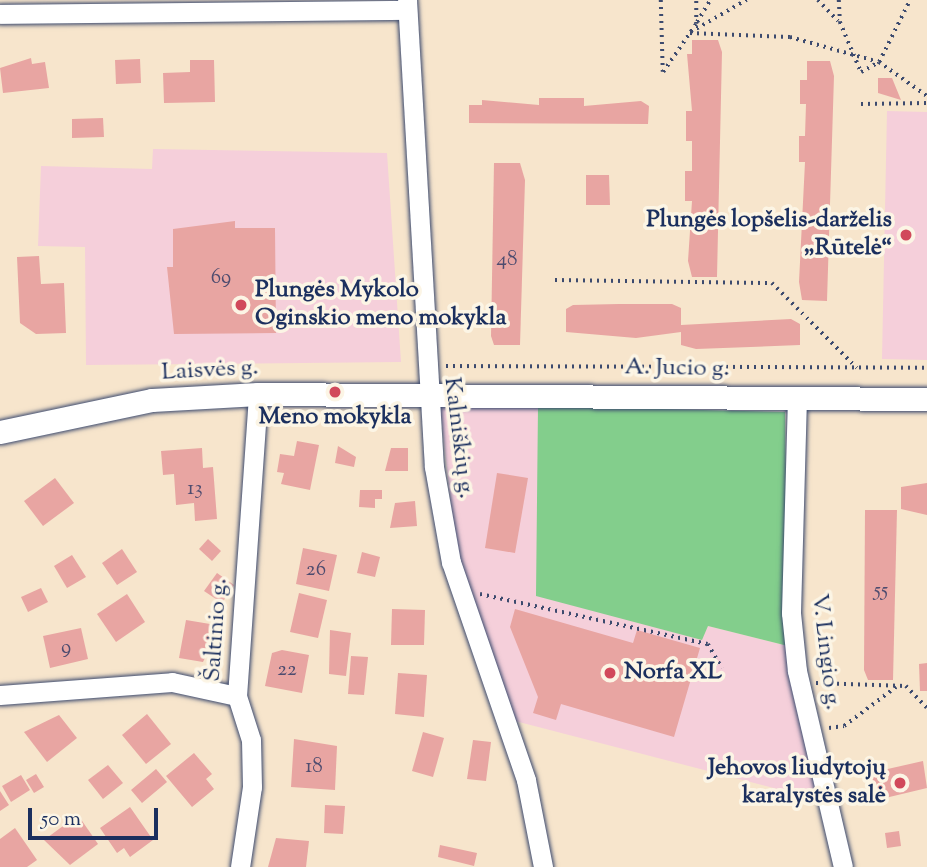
<!DOCTYPE html>
<meta charset="utf-8">
<style>
body{margin:0}
#map{position:relative;width:927px;height:867px;overflow:hidden;background:#f7e5cc;font-family:"Sorts Mill Goudy",serif}
div>[style]{position:absolute}
.built>*{inset:0;background:#f5cfda}
.green>*{inset:0;background:#83ce8c}
.building>*{inset:0;background:#e8a5a2}
.path>*{height:3.5px;margin-top:-1.75px;transform-origin:0;background:repeating-linear-gradient(90deg,#3c4a6e 0 2px,transparent 0 7px)}
.roads{filter:drop-shadow(0 0 2px #3c4a6e) drop-shadow(0 0 2px #3c4a6e)}
.minor>*{height:19px;margin:-9.5px;padding:0 9.5px;transform-origin:9.5px;border-radius:9.5px;background:#fff}
.tertiary>*{height:23px;margin:-11.5px;padding:0 11.5px;transform-origin:11.5px;border-radius:11.5px;background:#fff}
.dots>*{width:19px;height:19px;translate:-50% -50%;box-sizing:border-box;border:4px solid #fcf5e5;border-radius:50%}
span{translate:-50% -50%;white-space:nowrap;text-align:center;line-height:1.15;-webkit-text-stroke:7px #fcf5e5;paint-order:stroke}
.number-label{font-size:21px;color:#4e4c6f}
.number-label span{-webkit-text-stroke-width:0}
.poi-label{font-size:24px;color:#1b2f5e;font-weight:700}
.right{translate:-100% -50%;text-align:right}
.left{translate:0 -50%;text-align:left}
.street-label{font-size:24px;color:#1b2f5e}
.scale{position:absolute;left:28px;top:808px;width:130px;height:32px;box-sizing:border-box;border:4px solid #1b2f5e;border-top:0;padding-left:9px;font-size:21px;line-height:24px;white-space:nowrap;color:#1b2f5e;-webkit-text-stroke:5px #fcf5e5;paint-order:stroke}
</style>
<div id="map">
<div class="built">
<i style="clip-path:polygon(887px 111px,927px 112px,927px 360px,882px 359px)"></i>
<i style="clip-path:polygon(153px 149px,387px 153px,401px 362px,86px 365px,85px 247px,38px 246px,41px 166px,152px 169px)"></i>
<i style="clip-path:polygon(440px 404px,538px 406px,702px 639px,708px 626px,788px 646px,818px 793px,797px 794px,515px 721px,456px 550px)"></i>
</div>
<div class="green">
<i style="clip-path:polygon(538px 406px,785px 412px,788px 646px,708px 626px,702px 640px,536px 596px)"></i>
</div>
<div class="building">
<i style="clip-path:polygon(692px 40px,718px 40px,722px 52px,717px 277px,692px 277px,688px 261px,692px 201px,685px 201px,685px 171px,692px 171px,692px 141px,686px 141px,686px 111px,692px 111px,687px 54px,692px 54px)"></i>
<i style="clip-path:polygon(31px 58px,32px 64px,45px 62px,49px 88px,3px 93px,0 68px)"></i>
<i style="clip-path:polygon(140px 59px,141px 83px,116px 84px,115px 60px)"></i>
<i style="clip-path:polygon(190px 60px,214px 60px,215px 102px,164px 103px,163px 73px,190px 72px)"></i>
<i style="clip-path:polygon(807px 61px,830px 61px,834px 76px,827px 301px,802px 300px,799px 282px,805px 162px,799px 162px,799px 136px,805px 136px,806px 104px,800px 104px,800px 80px,807px 80px)"></i>
<i style="clip-path:polygon(878px 78px,892px 78px,901px 100px,878px 93px)"></i>
<i style="clip-path:polygon(539px 98px,584px 98px,584px 106px,641px 101px,649px 106px,648px 124px,469px 123px,469px 105px,482px 105px,482px 100px,539px 105px)"></i>
<i style="clip-path:polygon(103px 118px,104px 137px,72px 138px,72px 119px)"></i>
<i style="clip-path:polygon(494px 163px,520px 163px,525px 180px,520px 345px,494px 345px,491px 336px)"></i>
<i style="clip-path:polygon(586px 175px,609px 175px,610px 205px,586px 205px)"></i>
<i style="clip-path:polygon(235px 221px,235px 228px,275px 228px,276px 333px,174px 334px,167px 267px,173px 267px,173px 229px)"></i>
<i style="clip-path:polygon(39px 256px,41px 284px,64px 283px,66px 333px,36px 334px,20px 323px,17px 257px)"></i>
<i style="clip-path:polygon(619px 304px,672px 304px,681px 308px,681px 325px,791px 319px,800px 324px,800px 345px,696px 349px,681px 345px,681px 332px,636px 338px,566px 332px,566px 309px,573px 305px)"></i>
<i style="clip-path:polygon(297px 441px,319px 445px,310px 490px,281px 484px,284px 473px,277px 472px,280px 454px,294px 456px)"></i>
<i style="clip-path:polygon(338px 446px,356px 457px,354px 467px,335px 463px)"></i>
<i style="clip-path:polygon(202px 448px,203px 468px,213px 467px,217px 519px,195px 521px,194px 503px,176px 505px,174px 474px,163px 475px,161px 451px)"></i>
<i style="clip-path:polygon(391px 448px,408px 448px,408px 471px,385px 471px)"></i>
<i style="clip-path:polygon(497px 473px,528px 478px,515px 553px,485px 548px)"></i>
<i style="clip-path:polygon(55px 478px,74px 503px,43px 526px,24px 501px)"></i>
<i style="clip-path:polygon(927px 483px,927px 515px,901px 509px,901px 487px)"></i>
<i style="clip-path:polygon(360px 490px,382px 490px,382px 499px,375px 499px,375px 508px,359px 507px)"></i>
<i style="clip-path:polygon(415px 501px,417px 526px,390px 528px,395px 503px)"></i>
<i style="clip-path:polygon(865px 510px,897px 510px,893px 680px,868px 680px,864px 670px)"></i>
<i style="clip-path:polygon(208px 539px,221px 551px,212px 561px,199px 549px)"></i>
<i style="clip-path:polygon(303px 548px,337px 555px,329px 591px,296px 584px)"></i>
<i style="clip-path:polygon(122px 549px,137px 572px,117px 585px,102px 563px)"></i>
<i style="clip-path:polygon(362px 552px,380px 557px,375px 577px,357px 573px)"></i>
<i style="clip-path:polygon(72px 555px,86px 577px,67px 588px,54px 566px)"></i>
<i style="clip-path:polygon(217px 573px,234px 585px,222px 603px,204px 591px)"></i>
<i style="clip-path:polygon(41px 588px,48px 602px,28px 612px,21px 597px)"></i>
<i style="clip-path:polygon(299px 593px,327px 600px,318px 638px,290px 632px)"></i>
<i style="clip-path:polygon(127px 594px,145px 622px,116px 642px,97px 614px)"></i>
<i style="clip-path:polygon(392px 609px,425px 610px,424px 645px,391px 645px)"></i>
<i style="clip-path:polygon(515px 609px,633px 643px,637px 630px,700px 648px,674px 737px,561px 704px,556px 720px,533px 713px,538px 697px,510px 627px)"></i>
<i style="clip-path:polygon(186px 620px,210px 624px,208px 636px,215px 637px,203px 662px,179px 658px)"></i>
<i style="clip-path:polygon(81px 628px,88px 659px,50px 668px,43px 636px)"></i>
<i style="clip-path:polygon(330px 630px,351px 633px,346px 676px,329px 674px)"></i>
<i style="clip-path:polygon(282px 650px,309px 655px,302px 693px,265px 686px,272px 653px)"></i>
<i style="clip-path:polygon(351px 656px,368px 657px,364px 695px,348px 694px)"></i>
<i style="clip-path:polygon(927px 663px,927px 691px,920px 691px,919px 664px)"></i>
<i style="clip-path:polygon(398px 673px,427px 675px,424px 717px,395px 714px)"></i>
<i style="clip-path:polygon(147px 714px,171px 744px,146px 764px,122px 735px)"></i>
<i style="clip-path:polygon(59px 715px,77px 738px,47px 762px,24px 732px)"></i>
<i style="clip-path:polygon(423px 732px,444px 738px,433px 777px,412px 771px)"></i>
<i style="clip-path:polygon(294px 739px,337px 746px,335px 790px,291px 787px)"></i>
<i style="clip-path:polygon(473px 740px,491px 742px,486px 781px,467px 779px)"></i>
<i style="clip-path:polygon(194px 753px,212px 774px,206px 779px,214px 789px,192px 807px,166px 776px)"></i>
<i style="clip-path:polygon(923px 761px,927px 788px,881px 799px,874px 792px,870px 773px)"></i>
<i style="clip-path:polygon(108px 765px,123px 783px,103px 799px,88px 780px)"></i>
<i style="clip-path:polygon(156px 769px,167px 782px,142px 803px,131px 790px)"></i>
<i style="clip-path:polygon(36px 774px,44px 787px,34px 793px,26px 780px)"></i>
<i style="clip-path:polygon(21px 775px,30px 790px,11px 802px,2px 786px)"></i>
<i style="clip-path:polygon(0 791px,9px 805px,0 811px)"></i>
<i style="clip-path:polygon(325px 805px,345px 806px,343px 834px,324px 833px)"></i>
<i style="clip-path:polygon(130px 807px,153px 840px,130px 857px,124px 848px,117px 853px,100px 828px)"></i>
<i style="clip-path:polygon(78px 815px,98px 844px,70px 865px,44px 840px)"></i>
<i style="clip-path:polygon(15px 828px,37px 860px,27px 867px,0 867px,0 839px)"></i>
<i style="clip-path:polygon(899px 831px,901px 846px,887px 848px,885px 833px)"></i>
<i style="clip-path:polygon(276px 838px,309px 841px,306px 867px,268px 867px)"></i>
<i style="clip-path:polygon(440px 845px,477px 853px,474px 866px,438px 857px)"></i>
</div>
<div class="path">
<i style="left:661px;top:0;width:72px;rotate:88.4deg"></i>
<i style="left:663px;top:72px;width:58px;rotate:-55.5deg"></i>
<i style="left:696px;top:24px;width:24px;rotate:-90deg"></i>
<i style="left:747px;top:0;width:66px;rotate:149.9deg"></i>
<i style="left:690px;top:33px;width:100px;rotate:2.3deg"></i>
<i style="left:790px;top:37px;width:92px;rotate:15.7deg"></i>
<i style="left:879px;top:62px;width:59px;rotate:35.3deg"></i>
<i style="left:818px;top:0;width:29px;rotate:46deg"></i>
<i style="left:839px;top:0;width:22px;rotate:87deg"></i>
<i style="left:840px;top:22px;width:54px;rotate:67.2deg"></i>
<i style="left:861px;top:72px;width:21px;rotate:-29deg"></i>
<i style="left:879px;top:62px;width:69px;rotate:-63.4deg"></i>
<i style="left:697px;top:22px;width:26px;rotate:-59deg"></i>
<i style="left:861px;top:104px;width:66px;rotate:-0.9deg"></i>
<i style="left:555px;top:280px;width:217px;rotate:0.8deg"></i>
<i style="left:772px;top:283px;width:120px;rotate:45deg"></i>
<i style="left:446px;top:366px;width:481px;rotate:0.2deg"></i>
<i style="left:480px;top:594px;width:233px;rotate:12.4deg"></i>
<i style="left:708px;top:644px;width:28px;rotate:60deg"></i>
<i style="left:816px;top:683px;width:90px;rotate:1.9deg"></i>
<i style="left:906px;top:686px;width:30px;rotate:46deg"></i>
<i style="left:829px;top:728px;width:15px;rotate:-8deg"></i>
<i style="left:844px;top:726px;width:65px;rotate:-36.9deg"></i>
</div>
<div class="roads">
<div class="minor">
<i style="left:407px;top:0;width:468px;rotate:86.7deg"></i>
<i style="left:434px;top:467px;width:97px;rotate:79.9deg"></i>
<i style="left:451px;top:562px;width:231px;rotate:71deg"></i>
<i style="left:526px;top:780px;width:89px;rotate:78.9deg"></i>
<i style="left:0;top:14px;width:405px;rotate:-0.6deg"></i>
<i style="left:797px;top:397px;width:216px;rotate:91.6deg"></i>
<i style="left:791px;top:613px;width:58px;rotate:84.1deg"></i>
<i style="left:797px;top:671px;width:201px;rotate:76.8deg"></i>
<i style="left:0;top:695px;width:172px;rotate:-4.3deg"></i>
<i style="left:172px;top:682px;width:66px;rotate:12.2deg"></i>
<i style="left:240px;top:867px;width:81px;rotate:-81.5deg"></i>
<i style="left:252px;top:787px;width:47px;rotate:-91.2deg"></i>
<i style="left:251px;top:740px;width:46px;rotate:-107.7deg"></i>
<i style="left:237px;top:696px;width:303px;rotate:-86deg"></i>
</div>
<div class="tertiary">
<i style="left:0;top:432px;width:155px;rotate:-11.9deg"></i>
<i style="left:152px;top:400px;width:106px;rotate:-3.2deg"></i>
<i style="left:258px;top:394px;width:669px;rotate:0.43deg"></i>
</div>
</div>
<div class="dots">
<i style="left:906px;top:235px;background:#d1495b"></i>
<i style="left:241px;top:305px;background:#d1495b"></i>
<i style="left:335px;top:392px;background:#d1495b"></i>
<i style="left:610px;top:673px;background:#d1495b"></i>
<i style="left:900px;top:783px;background:#d1495b"></i>
</div>
<div class="number-label">
<span style="left:507px;top:260px">48</span>
<span style="left:221px;top:278px">69</span>
<span style="left:195px;top:489px">13</span>
<span style="left:316px;top:570px">26</span>
<span style="left:881px;top:591px">55</span>
<span style="left:66px;top:648px">9</span>
<span style="left:287px;top:670px">22</span>
<span style="left:314px;top:767px">18</span>
</div>
<div class="poi-label">
<span class="right" style="left:892px;top:235px">Plungės lopšelis-darželis<br>„Rūtelė“</span>
<span class="left" style="left:255px;top:305px">Plungės Mykolo<br>Oginskio meno mokykla</span>
<span style="left:335px;top:418px">Meno mokykla</span>
<span class="left" style="left:624px;top:673px">Norfa XL</span>
<span class="right" style="left:886px;top:783px">Jehovos liudytojų<br>karalystės salė</span>
</div>
<div class="street-label">
<span style="left:677px;top:369px;rotate:1deg">A. Jucio g.</span>
<span style="left:210px;top:371px;rotate:-3deg">Laisvės g.</span>
<span style="left:458px;top:438px;rotate:83deg">Kalniškių g.</span>
<span style="left:217px;top:630px;rotate:-86deg">Šaltinio g.</span>
<span style="left:825px;top:652px;rotate:83deg">V. Lingio g.</span>
</div>
<div class="scale">50 m</div>
</div>
